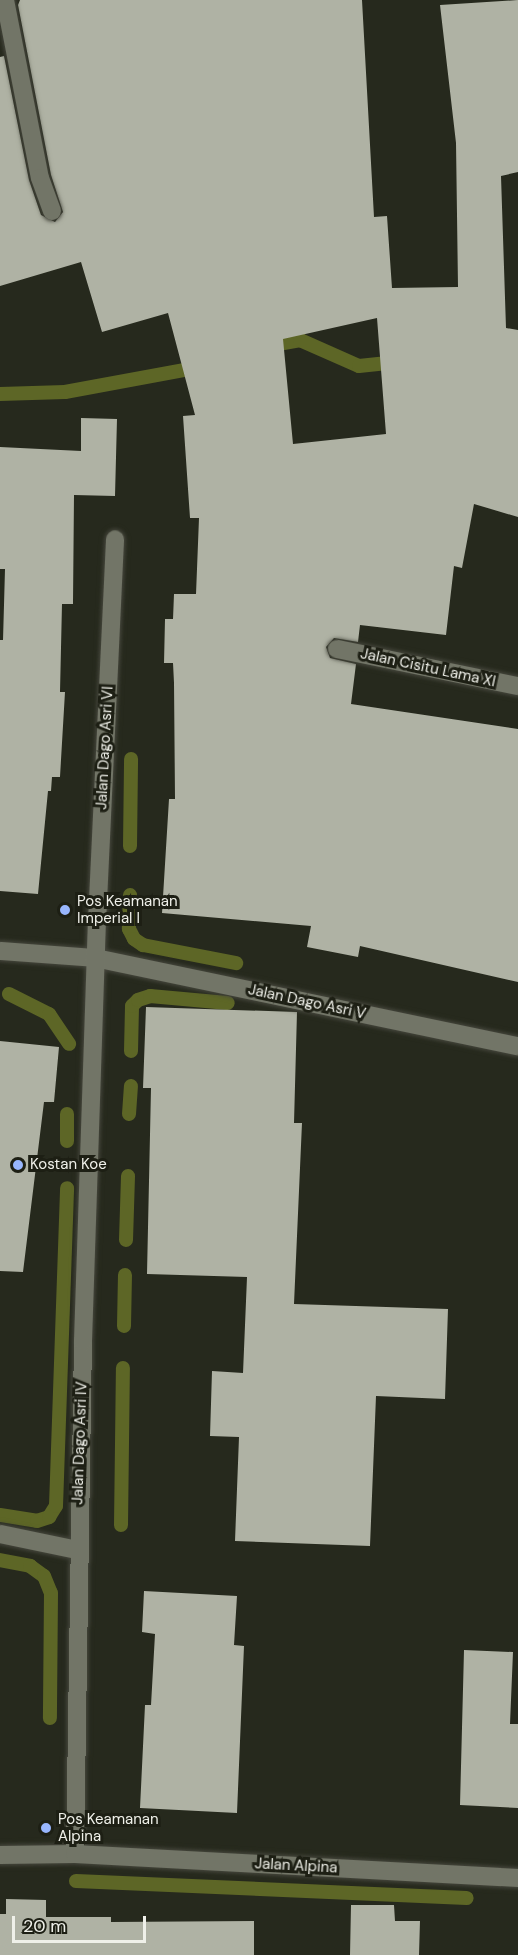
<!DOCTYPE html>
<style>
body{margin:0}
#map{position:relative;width:518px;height:1955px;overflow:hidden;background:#26291d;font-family:"DM Sans",sans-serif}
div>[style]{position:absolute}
.stream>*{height:14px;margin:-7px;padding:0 7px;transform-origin:7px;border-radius:7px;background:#5d6626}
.building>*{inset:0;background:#afb2a4}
.roads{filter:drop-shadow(0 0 2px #46473d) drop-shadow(0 0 2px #46473d)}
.minor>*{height:18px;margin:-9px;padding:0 9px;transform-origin:9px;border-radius:9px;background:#727567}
.dots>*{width:16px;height:16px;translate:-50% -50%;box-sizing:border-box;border:3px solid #1d1f14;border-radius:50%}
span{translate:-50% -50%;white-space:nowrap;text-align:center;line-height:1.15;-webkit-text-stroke:6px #1d1f14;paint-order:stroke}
.street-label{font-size:15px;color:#eff0e9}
.poi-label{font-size:15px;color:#eff0e9}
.left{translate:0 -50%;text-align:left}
.scale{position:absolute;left:12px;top:1916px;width:134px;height:27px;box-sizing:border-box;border:3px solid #eff0e9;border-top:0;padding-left:8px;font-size:18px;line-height:21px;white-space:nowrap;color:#eff0e9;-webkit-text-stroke:4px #1d1f14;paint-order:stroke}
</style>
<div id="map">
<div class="stream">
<i style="left:267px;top:346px;width:34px;rotate:-10deg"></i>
<i style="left:300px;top:340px;width:64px;rotate:23.8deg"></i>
<i style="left:359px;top:366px;width:38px;rotate:-6deg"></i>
<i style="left:0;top:394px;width:65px;rotate:-1.8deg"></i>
<i style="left:65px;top:392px;width:137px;rotate:-10.5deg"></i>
<i style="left:130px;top:846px;width:87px;rotate:-89.3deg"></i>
<i style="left:130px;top:895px;width:34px;rotate:92deg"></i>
<i style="left:129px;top:929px;width:11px;rotate:63deg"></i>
<i style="left:134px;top:939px;width:11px;rotate:34deg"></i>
<i style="left:143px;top:945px;width:95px;rotate:11deg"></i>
<i style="left:9px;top:994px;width:45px;rotate:26.6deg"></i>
<i style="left:49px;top:1014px;width:36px;rotate:56deg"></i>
<i style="left:131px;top:1051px;width:45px;rotate:-88.7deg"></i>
<i style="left:132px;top:1006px;width:8px;rotate:-45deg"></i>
<i style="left:138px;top:1000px;width:13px;rotate:-18deg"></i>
<i style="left:150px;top:996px;width:78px;rotate:5.1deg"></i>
<i style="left:67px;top:1114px;width:27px;rotate:90deg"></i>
<i style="left:129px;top:1114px;width:28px;rotate:-86deg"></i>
<i style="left:126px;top:1240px;width:64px;rotate:-88.2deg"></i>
<i style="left:124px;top:1326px;width:51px;rotate:-88.9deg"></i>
<i style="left:0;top:1515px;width:37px;rotate:9deg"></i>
<i style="left:37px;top:1521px;width:13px;rotate:-18deg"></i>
<i style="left:49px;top:1517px;width:13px;rotate:-58deg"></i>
<i style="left:56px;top:1506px;width:318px;rotate:-88deg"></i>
<i style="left:121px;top:1525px;width:157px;rotate:-89.3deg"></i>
<i style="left:0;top:1560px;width:31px;rotate:11deg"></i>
<i style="left:30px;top:1566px;width:17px;rotate:36deg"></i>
<i style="left:44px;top:1576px;width:18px;rotate:68deg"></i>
<i style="left:51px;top:1593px;width:125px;rotate:90.5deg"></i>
<i style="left:76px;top:1881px;width:391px;rotate:2.5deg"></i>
</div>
<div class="building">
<i style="clip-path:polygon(evenodd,20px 0,362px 0,374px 217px,387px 216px,392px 288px,458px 287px,456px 143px,440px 5px,518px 0,518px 172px,501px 176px,506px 328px,518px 330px,518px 517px,474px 504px,462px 568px,454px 566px,446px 635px,360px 625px,358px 642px,334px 638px,326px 647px,330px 658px,356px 664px,351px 704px,518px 729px,518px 982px,360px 946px,358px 957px,307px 947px,311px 926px,162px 913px,169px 799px,175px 799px,174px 683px,173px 663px,164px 663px,165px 619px,173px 619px,174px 594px,196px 594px,199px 518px,190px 518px,183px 416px,195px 415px,168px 313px,102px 332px,81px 262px,0 286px,0 57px,4px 56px,29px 180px,41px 215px,55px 222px,63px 212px,51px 175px,18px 5px,20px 0,377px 318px,386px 434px,293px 444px,283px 339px,377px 318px)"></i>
<i style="clip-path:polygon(81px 418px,117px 419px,115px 496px,74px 495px,73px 604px,62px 604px,60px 692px,65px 692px,60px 777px,52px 777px,51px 791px,48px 791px,38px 894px,0 891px,0 640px,3px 640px,5px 569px,0 569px,0 447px,81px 451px)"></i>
<i style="clip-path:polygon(146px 1007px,297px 1012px,294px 1123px,302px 1123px,294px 1304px,448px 1309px,445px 1399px,376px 1396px,370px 1546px,235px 1541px,239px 1437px,210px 1436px,212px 1371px,243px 1373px,247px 1277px,147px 1274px,151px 1088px,143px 1088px)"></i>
<i style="clip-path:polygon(0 1041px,59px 1047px,54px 1102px,44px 1102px,23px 1272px,0 1271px)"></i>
<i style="clip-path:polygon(144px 1591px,237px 1596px,234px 1645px,244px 1646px,237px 1813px,140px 1808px,145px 1705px,151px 1705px,155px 1634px,142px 1632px)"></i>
<i style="clip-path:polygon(464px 1650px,513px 1652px,510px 1724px,518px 1724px,518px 1808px,460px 1805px)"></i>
<i style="clip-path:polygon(6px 1899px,46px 1900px,46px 1917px,111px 1917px,111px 1922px,254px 1921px,254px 1955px,0 1955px,0 1914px,6px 1914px)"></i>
<i style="clip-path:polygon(351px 1905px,394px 1905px,395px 1921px,420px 1921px,419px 1955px,350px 1955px)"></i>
</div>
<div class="roads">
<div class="minor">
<i style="left:5px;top:0;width:181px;rotate:78.9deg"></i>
<i style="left:40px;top:178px;width:35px;rotate:70deg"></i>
<i style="left:337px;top:649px;width:185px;rotate:11.6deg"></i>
<i style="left:0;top:951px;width:95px;rotate:4.2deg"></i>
<i style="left:95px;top:958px;width:432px;rotate:11.8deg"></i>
<i style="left:0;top:1534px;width:79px;rotate:11.7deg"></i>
<i style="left:75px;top:1854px;width:513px;rotate:-89.11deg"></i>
<i style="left:83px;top:1341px;width:419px;rotate:-88.1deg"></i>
<i style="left:97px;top:922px;width:383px;rotate:-87.3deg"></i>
<i style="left:0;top:1855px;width:75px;rotate:-0.8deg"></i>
<i style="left:75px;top:1854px;width:444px;rotate:3.1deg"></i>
</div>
</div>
<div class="dots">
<i style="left:65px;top:910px;background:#98b6fd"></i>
<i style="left:18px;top:1165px;background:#98b6fd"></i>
<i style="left:46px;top:1828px;background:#98b6fd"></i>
</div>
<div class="street-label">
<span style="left:428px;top:668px;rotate:12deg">Jalan Cisitu Lama XI</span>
<span style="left:105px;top:748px;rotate:-87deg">Jalan Dago Asri VI</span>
<span style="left:307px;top:1002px;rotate:12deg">Jalan Dago Asri V</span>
<span style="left:80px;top:1443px;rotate:-88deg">Jalan Dago Asri IV</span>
<span style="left:296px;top:1866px;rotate:3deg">Jalan Alpina</span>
</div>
<div class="poi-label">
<span class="left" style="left:77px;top:910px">Pos Keamanan<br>Imperial I</span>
<span class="left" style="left:30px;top:1165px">Kostan Koe</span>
<span class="left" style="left:58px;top:1828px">Pos Keamanan<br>Alpina</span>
</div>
<div class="scale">20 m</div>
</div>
